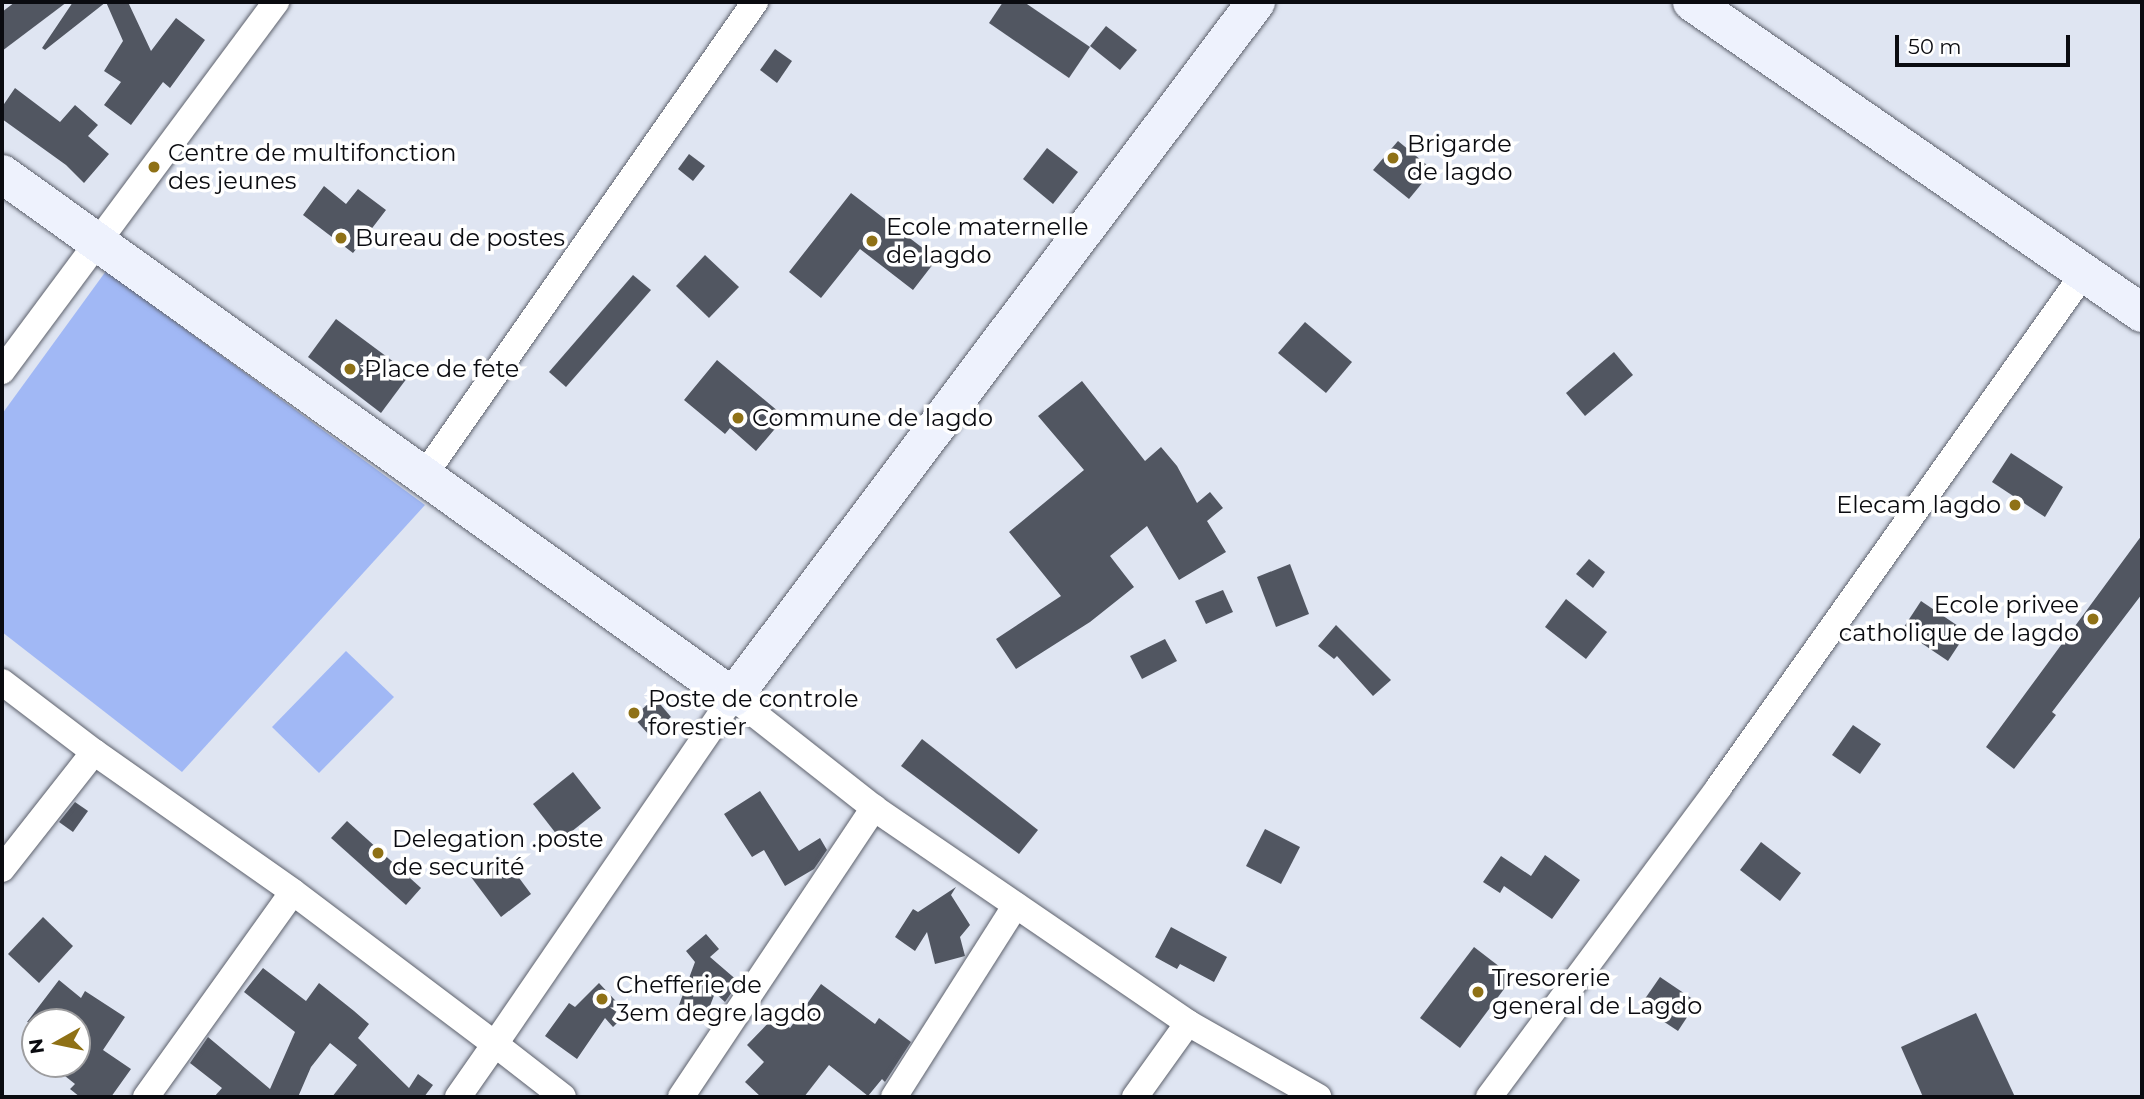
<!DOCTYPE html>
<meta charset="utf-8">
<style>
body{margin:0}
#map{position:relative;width:2144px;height:1099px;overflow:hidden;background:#dfe5f2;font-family:Montserrat,sans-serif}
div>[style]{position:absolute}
.green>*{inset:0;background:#a1b8f5}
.building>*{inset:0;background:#515661}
.roads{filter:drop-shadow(0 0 2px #5d616c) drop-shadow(0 0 2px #5d616c)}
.street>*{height:26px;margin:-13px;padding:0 13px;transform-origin:13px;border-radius:13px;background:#fff}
.secondary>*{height:38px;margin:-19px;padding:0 19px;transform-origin:19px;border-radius:19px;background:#eef2fd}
.dots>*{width:19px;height:19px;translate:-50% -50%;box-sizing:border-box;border:4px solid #fff;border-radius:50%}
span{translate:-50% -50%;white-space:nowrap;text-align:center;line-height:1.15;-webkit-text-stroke:7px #fff;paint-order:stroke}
.poi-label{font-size:24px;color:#0a0b10}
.left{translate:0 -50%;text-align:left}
.right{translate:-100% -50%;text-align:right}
.frame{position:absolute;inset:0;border:4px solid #0a0b10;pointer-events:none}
.north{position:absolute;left:21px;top:1008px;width:70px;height:70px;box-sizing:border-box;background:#fff;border:2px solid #9d9d9f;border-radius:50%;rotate:261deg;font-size:19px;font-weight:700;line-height:28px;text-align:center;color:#0a0b10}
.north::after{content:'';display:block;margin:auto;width:24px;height:32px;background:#8f7116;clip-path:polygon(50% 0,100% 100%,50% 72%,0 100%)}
.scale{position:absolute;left:1895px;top:35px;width:175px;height:32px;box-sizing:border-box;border:4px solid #0a0b10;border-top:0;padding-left:9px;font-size:21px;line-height:24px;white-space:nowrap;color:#0a0b10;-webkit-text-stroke:5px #fff;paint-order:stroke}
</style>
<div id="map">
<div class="green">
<i style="clip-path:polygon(106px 271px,425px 505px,182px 772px,2px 632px,2px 414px)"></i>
<i style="clip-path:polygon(346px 651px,394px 697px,319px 773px,272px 727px)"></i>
</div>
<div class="building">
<i style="clip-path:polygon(15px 2px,67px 2px,2px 51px,2px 12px)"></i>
<i style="clip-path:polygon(73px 2px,128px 2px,151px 51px,176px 18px,205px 40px,170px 88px,163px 82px,131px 125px,104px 105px,121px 82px,104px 71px,123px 41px,106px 2px,45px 50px,42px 48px)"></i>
<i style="clip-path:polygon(1003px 2px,1024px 2px,1090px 47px,1069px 78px,989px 23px)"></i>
<i style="clip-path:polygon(1106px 26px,1137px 50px,1120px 70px,1090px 46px)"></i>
<i style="clip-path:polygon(775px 49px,792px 61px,777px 83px,760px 70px)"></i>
<i style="clip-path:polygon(15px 88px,60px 122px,75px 105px,98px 125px,88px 136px,109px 154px,84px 183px,66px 165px,2px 119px,2px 107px)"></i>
<i style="clip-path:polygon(1398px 141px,1433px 170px,1409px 199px,1373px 170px)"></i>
<i style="clip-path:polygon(1047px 148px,1078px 172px,1053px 204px,1023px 179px)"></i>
<i style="clip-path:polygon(689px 154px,705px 166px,693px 181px,678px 169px)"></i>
<i style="clip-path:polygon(324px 186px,346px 204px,358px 189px,386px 210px,353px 253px,303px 215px)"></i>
<i style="clip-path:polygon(851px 193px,937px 259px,913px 290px,860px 249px,821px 298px,789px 272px)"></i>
<i style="clip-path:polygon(705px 255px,739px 287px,709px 318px,676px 286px)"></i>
<i style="clip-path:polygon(633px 275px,651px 290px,566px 387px,549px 372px)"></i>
<i style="clip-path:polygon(336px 319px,410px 374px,381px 413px,308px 357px)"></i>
<i style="clip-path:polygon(1305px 322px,1352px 362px,1326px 393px,1278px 353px)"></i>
<i style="clip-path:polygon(1614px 352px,1633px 375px,1585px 416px,1566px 393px)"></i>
<i style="clip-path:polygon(717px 360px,785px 417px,756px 451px,730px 428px,725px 434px,684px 400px)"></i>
<i style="clip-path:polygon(1082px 381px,1145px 461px,1161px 447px,1177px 466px,1197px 503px,1210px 492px,1223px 508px,1207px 521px,1226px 552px,1179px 580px,1147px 526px,1110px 556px,1134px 587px,1090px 622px,1016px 669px,996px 639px,1061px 596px,1009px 532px,1084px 470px,1038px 416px)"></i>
<i style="clip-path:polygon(2011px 453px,2063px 487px,2045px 517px,1992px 482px)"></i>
<i style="clip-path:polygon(2142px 535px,2142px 594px,2052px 712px,2056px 715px,2014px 769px,1986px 747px)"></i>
<i style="clip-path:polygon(1589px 559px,1605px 572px,1593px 588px,1576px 574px)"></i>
<i style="clip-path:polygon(1290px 564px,1309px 614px,1276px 627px,1257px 577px)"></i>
<i style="clip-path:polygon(1223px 590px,1233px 612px,1206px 624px,1195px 601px)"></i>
<i style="clip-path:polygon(1566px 599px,1607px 632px,1586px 659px,1545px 627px)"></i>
<i style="clip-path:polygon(1921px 601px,1967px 632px,1948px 661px,1902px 630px)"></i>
<i style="clip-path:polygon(1336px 625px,1391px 680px,1373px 696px,1337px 656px,1334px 659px,1318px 646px)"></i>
<i style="clip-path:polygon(1165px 639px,1177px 661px,1142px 679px,1130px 656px)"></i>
<i style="clip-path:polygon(655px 698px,671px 717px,650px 736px,633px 717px)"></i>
<i style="clip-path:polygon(1853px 725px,1881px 744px,1860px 774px,1832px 755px)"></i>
<i style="clip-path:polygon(922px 739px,1038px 830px,1019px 854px,901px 766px)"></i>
<i style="clip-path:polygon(573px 772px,601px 808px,561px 840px,533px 804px)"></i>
<i style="clip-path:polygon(760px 791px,799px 851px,820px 838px,827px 850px,814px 869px,785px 886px,764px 850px,752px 857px,724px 814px)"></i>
<i style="clip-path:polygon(75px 802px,88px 811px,73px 832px,59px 822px)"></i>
<i style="clip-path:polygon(347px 821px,421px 888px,406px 905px,331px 838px)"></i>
<i style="clip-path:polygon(1265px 829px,1300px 847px,1281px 884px,1246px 866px)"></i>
<i style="clip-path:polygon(1761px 842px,1801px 873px,1780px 901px,1740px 870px)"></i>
<i style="clip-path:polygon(502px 855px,531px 894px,501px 917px,471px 877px)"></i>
<i style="clip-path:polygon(1545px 855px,1580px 880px,1552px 919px,1504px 886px,1500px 893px,1483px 882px,1501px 856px,1531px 876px)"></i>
<i style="clip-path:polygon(956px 887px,951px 895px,970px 925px,960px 937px,965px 956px,935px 964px,927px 932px,915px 951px,895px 937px,913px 909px,918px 912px)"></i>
<i style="clip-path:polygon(43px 917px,73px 946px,39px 983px,8px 954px)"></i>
<i style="clip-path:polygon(1171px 927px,1227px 957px,1214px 982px,1180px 964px,1177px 969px,1155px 957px)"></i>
<i style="clip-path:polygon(706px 934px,719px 949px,710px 957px,739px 982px,725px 1002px,715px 993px,706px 1016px,679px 1005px,695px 962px,686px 951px)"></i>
<i style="clip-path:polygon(1474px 947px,1513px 977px,1460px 1048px,1420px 1018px)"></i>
<i style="clip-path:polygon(263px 968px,306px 1001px,319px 983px,354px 1011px,369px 1024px,358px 1038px,409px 1088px,418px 1074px,433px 1085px,424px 1097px,332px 1097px,357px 1065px,330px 1043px,311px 1067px,298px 1097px,214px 1097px,222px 1088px,190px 1063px,208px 1037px,270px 1089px,295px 1032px,244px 992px)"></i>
<i style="clip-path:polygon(1660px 977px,1697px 1002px,1678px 1031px,1640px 1006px)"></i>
<i style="clip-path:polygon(59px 980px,81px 998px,85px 991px,125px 1017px,103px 1050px,131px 1069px,111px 1097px,80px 1097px,70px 1089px,75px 1084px,50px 1064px,77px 1064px,77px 1022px,27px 1022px)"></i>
<i style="clip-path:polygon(599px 983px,627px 1013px,613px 1027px,605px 1018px,577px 1059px,545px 1036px,569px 1003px,575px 1007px)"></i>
<i style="clip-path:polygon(821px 984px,875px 1024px,879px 1018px,911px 1042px,885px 1082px,882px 1079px,868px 1096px,829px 1065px,804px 1097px,761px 1097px,745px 1082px,764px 1062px,747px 1045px,776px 1015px,790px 1028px)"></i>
<i style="clip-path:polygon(1976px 1013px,2015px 1097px,1923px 1097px,1901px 1047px)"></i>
</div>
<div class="roads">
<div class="street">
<i style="left:2px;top:371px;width:460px;rotate:-53.4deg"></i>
<i style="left:423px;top:477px;width:580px;rotate:-55.05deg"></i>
<i style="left:2px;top:682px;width:116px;rotate:37.3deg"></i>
<i style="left:94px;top:752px;width:243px;rotate:35.1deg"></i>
<i style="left:293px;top:892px;width:253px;rotate:37deg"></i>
<i style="left:495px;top:1044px;width:421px;rotate:-55.6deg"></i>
<i style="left:733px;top:697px;width:179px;rotate:38.2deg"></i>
<i style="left:874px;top:808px;width:381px;rotate:34.4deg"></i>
<i style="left:1188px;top:1023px;width:150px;rotate:29.6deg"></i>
<i style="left:2px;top:869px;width:149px;rotate:-51.8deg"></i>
<i style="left:146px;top:1097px;width:252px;rotate:-54.4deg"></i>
<i style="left:458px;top:1097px;width:65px;rotate:-55.1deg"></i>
<i style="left:495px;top:1044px;width:86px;rotate:37.9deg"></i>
<i style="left:681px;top:1097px;width:348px;rotate:-56.3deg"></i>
<i style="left:894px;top:1097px;width:227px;rotate:-57.6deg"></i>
<i style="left:1135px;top:1097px;width:91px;rotate:-54.4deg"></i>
<i style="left:1489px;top:1097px;width:386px;rotate:-53.4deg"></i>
<i style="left:1719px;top:787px;width:630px;rotate:-54.62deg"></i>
</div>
<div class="secondary">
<i style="left:1692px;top:2px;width:547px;rotate:34.65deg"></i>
<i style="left:2px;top:174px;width:899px;rotate:35.58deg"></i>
<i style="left:733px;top:697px;width:870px;rotate:-53.04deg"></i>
</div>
</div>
<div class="dots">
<i style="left:1393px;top:158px;background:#8f7116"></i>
<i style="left:154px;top:167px;background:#8f7116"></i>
<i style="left:341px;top:238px;background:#8f7116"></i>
<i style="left:872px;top:241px;background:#8f7116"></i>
<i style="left:350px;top:369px;background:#8f7116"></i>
<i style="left:738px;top:418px;background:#8f7116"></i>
<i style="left:2015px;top:505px;background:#8f7116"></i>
<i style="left:2093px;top:619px;background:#8f7116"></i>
<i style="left:634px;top:713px;background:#8f7116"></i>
<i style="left:378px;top:853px;background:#8f7116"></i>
<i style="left:1478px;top:992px;background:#8f7116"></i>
<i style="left:602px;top:999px;background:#8f7116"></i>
</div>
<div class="poi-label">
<span class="left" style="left:1407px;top:158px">Brigarde<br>de lagdo</span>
<span class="left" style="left:168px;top:167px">Centre de multifonction<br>des jeunes</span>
<span class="left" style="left:886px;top:241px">Ecole maternelle<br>de lagdo</span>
<span class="left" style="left:355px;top:238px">Bureau de postes</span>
<span class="left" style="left:364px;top:369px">Place de fete</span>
<span class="left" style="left:752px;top:418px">Commune de lagdo</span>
<span class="right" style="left:2001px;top:505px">Elecam lagdo</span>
<span class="right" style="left:2079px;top:619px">Ecole privee<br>catholique de lagdo</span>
<span class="left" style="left:648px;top:713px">Poste de controle<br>forestier</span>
<span class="left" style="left:392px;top:853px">Delegation .poste<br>de securité</span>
<span class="left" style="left:1492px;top:992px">Tresorerie<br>general de Lagdo</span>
<span class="left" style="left:616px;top:999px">Chefferie de<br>3em degre lagdo</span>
</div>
<div class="frame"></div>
<div class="north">N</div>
<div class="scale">50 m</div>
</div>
